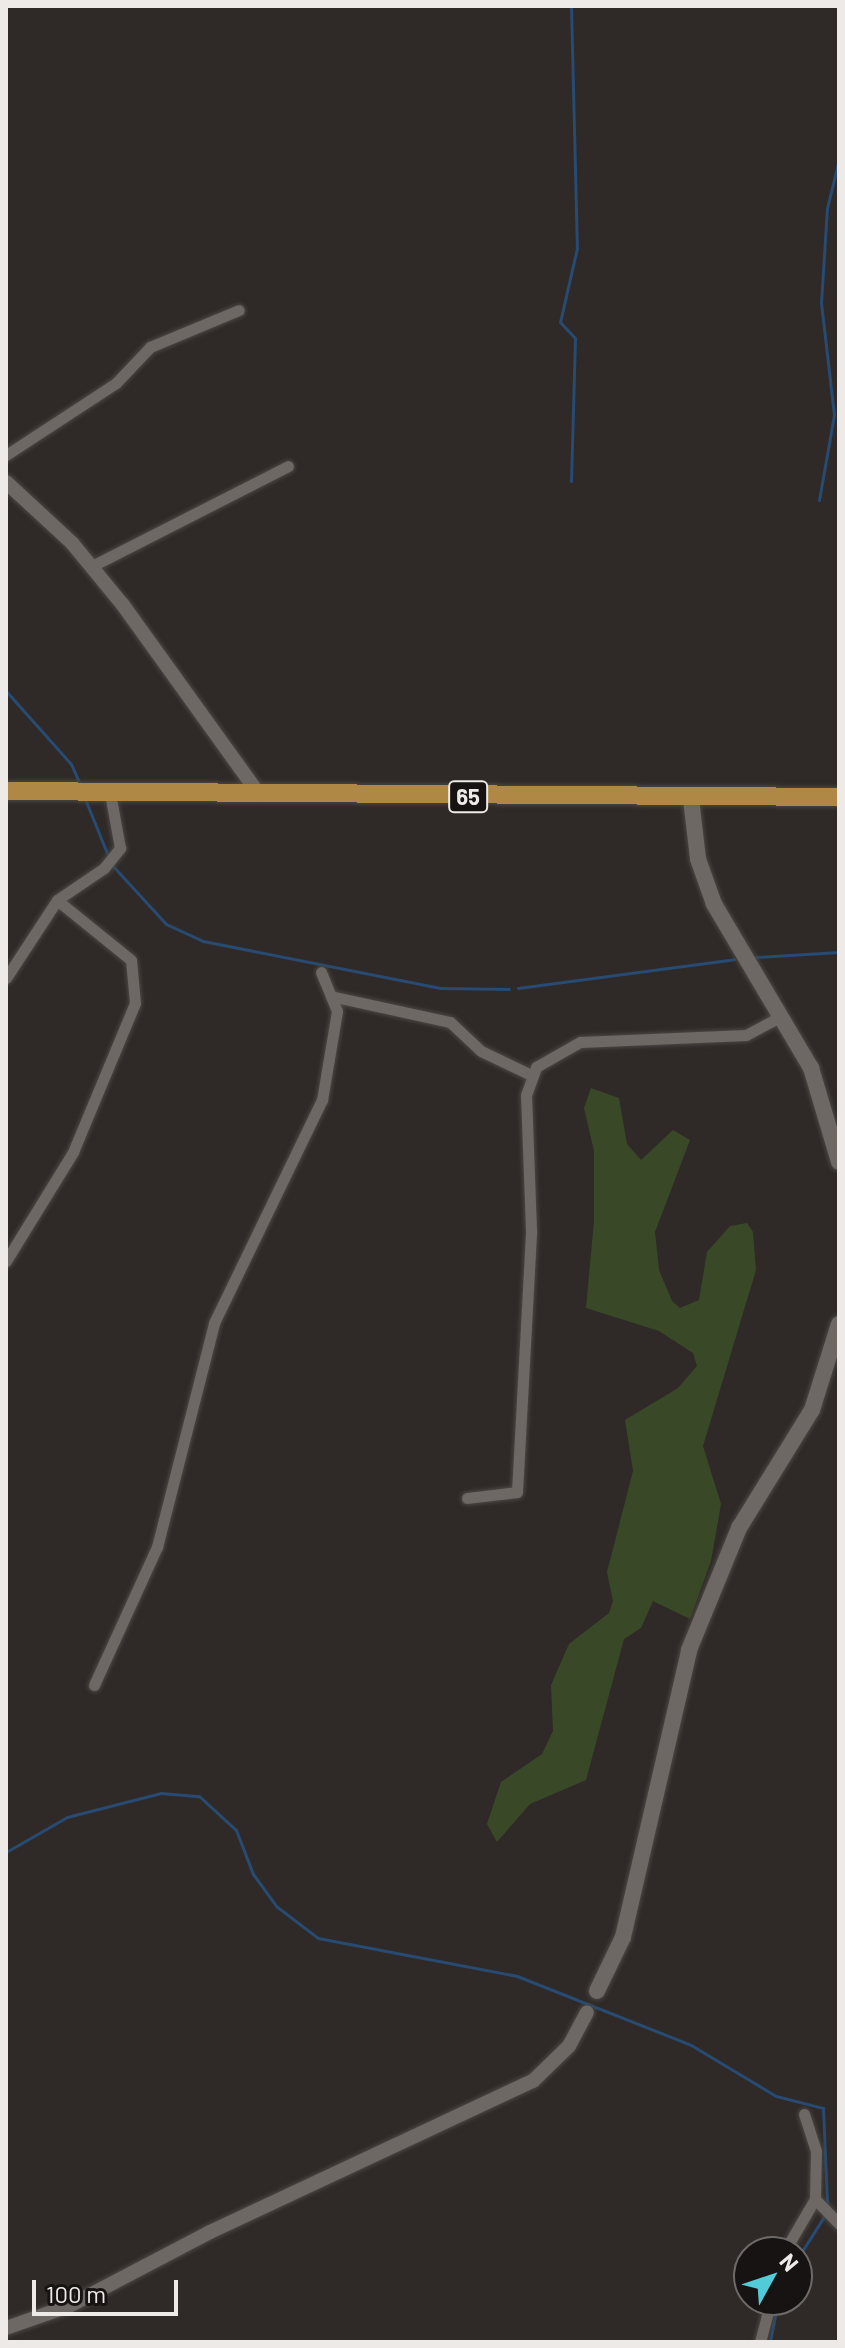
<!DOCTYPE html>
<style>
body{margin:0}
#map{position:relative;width:845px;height:2348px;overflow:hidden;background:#2f2a27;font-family:Barlow,sans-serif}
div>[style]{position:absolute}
.green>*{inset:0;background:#394927}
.stream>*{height:3px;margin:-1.5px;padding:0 1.5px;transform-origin:1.5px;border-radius:1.5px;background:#274b72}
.roads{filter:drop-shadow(0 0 2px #4a4744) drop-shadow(0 0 2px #4a4744)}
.minor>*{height:11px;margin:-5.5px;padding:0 5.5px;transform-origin:5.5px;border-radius:5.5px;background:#6d6863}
.tertiary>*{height:14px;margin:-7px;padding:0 7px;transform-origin:7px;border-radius:7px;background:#6d6863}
.secondary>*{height:16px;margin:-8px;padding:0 8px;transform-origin:8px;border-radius:8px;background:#6d6863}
.primary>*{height:18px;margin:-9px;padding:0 9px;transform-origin:9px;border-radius:9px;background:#ae8844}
span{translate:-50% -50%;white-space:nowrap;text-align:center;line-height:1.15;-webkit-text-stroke:8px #161312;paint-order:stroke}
.shield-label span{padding:2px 6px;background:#161312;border:2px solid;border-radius:6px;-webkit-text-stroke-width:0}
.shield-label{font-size:22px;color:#edeae8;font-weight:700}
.frame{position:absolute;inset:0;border:8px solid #edeae8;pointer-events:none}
.north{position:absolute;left:733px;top:2236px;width:80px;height:80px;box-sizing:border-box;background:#161312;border:2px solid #6c6968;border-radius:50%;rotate:50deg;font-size:22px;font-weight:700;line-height:32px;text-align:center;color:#edeae8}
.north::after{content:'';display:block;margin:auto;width:28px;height:36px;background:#52cbd9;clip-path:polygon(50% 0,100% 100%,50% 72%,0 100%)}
.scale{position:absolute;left:32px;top:2280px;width:146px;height:36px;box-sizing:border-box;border:4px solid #edeae8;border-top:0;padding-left:10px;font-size:24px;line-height:28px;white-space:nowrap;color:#edeae8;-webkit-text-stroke:6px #161312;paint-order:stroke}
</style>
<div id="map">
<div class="green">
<i style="clip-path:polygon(591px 1088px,619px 1098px,627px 1144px,641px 1160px,673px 1130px,690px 1140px,655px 1232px,659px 1270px,672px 1301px,680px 1308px,699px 1300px,707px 1252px,730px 1226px,747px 1223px,753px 1232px,756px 1270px,703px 1446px,721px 1504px,711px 1561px,690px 1619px,653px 1601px,641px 1628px,624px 1639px,586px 1780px,530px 1804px,497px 1842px,487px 1824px,501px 1782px,542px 1754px,553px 1731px,551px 1685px,569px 1644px,609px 1613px,613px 1601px,607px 1572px,633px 1471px,625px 1420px,678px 1388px,697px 1366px,693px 1353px,659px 1331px,586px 1308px,594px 1221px,594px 1151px,584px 1108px)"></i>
</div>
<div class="stream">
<i style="left:571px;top:6px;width:242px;rotate:88.6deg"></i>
<i style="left:577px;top:248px;width:76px;rotate:102.9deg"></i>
<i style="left:560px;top:322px;width:22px;rotate:47deg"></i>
<i style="left:575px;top:338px;width:143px;rotate:91.6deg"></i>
<i style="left:819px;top:500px;width:86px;rotate:-80deg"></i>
<i style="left:834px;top:415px;width:113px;rotate:-96.6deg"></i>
<i style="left:821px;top:303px;width:95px;rotate:-86.4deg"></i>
<i style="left:827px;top:208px;width:50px;rotate:-76.2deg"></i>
<i style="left:6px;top:691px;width:98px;rotate:48.3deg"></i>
<i style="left:71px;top:764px;width:22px;rotate:66deg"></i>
<i style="left:85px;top:799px;width:64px;rotate:67.9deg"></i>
<i style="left:112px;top:865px;width:80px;rotate:47.5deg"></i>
<i style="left:166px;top:924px;width:41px;rotate:24.7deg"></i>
<i style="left:203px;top:941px;width:242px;rotate:11.2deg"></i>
<i style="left:440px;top:988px;width:69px;rotate:0.8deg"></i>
<i style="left:756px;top:957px;width:83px;rotate:-3.4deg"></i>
<i style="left:518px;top:988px;width:218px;rotate:-7.6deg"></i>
<i style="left:6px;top:1852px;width:70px;rotate:-29.8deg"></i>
<i style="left:67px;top:1817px;width:97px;rotate:-14.3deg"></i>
<i style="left:161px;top:1793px;width:38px;rotate:5deg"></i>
<i style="left:199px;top:1796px;width:50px;rotate:42.6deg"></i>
<i style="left:236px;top:1830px;width:47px;rotate:68.9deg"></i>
<i style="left:253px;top:1874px;width:39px;rotate:54deg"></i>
<i style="left:276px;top:1906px;width:53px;rotate:37.3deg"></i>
<i style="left:318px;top:1938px;width:203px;rotate:10.8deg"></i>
<i style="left:517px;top:1976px;width:187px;rotate:21.6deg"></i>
<i style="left:691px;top:2045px;width:99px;rotate:31deg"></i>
<i style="left:776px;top:2096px;width:49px;rotate:14.3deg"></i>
<i style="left:823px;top:2108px;width:96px;rotate:87.6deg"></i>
<i style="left:797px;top:2259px;width:52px;rotate:-57.5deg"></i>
<i style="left:770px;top:2342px;width:43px;rotate:-79.2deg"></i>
</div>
<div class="roads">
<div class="minor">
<i style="left:6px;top:455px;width:131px;rotate:-33.2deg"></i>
<i style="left:116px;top:383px;width:50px;rotate:-46.6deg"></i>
<i style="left:150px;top:347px;width:96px;rotate:-22.6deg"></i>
<i style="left:92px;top:566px;width:220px;rotate:-27deg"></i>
<i style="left:6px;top:978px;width:93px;rotate:-56.8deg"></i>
<i style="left:57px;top:900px;width:57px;rotate:-34.2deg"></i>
<i style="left:104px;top:868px;width:26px;rotate:-51deg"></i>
<i style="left:120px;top:848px;width:56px;rotate:-100.3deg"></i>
<i style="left:335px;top:997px;width:118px;rotate:12.3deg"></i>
<i style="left:450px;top:1022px;width:42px;rotate:43.1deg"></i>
<i style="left:481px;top:1051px;width:55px;rotate:25.6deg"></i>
<i style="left:6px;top:1261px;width:128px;rotate:-58.4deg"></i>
<i style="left:73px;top:1152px;width:161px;rotate:-67.4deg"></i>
<i style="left:135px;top:1003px;width:43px;rotate:-95.3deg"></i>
<i style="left:131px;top:960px;width:95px;rotate:-141deg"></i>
<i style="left:467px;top:1498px;width:50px;rotate:-6.8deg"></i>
<i style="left:517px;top:1492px;width:262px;rotate:-86.9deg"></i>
<i style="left:531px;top:1230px;width:135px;rotate:-92.1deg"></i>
<i style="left:526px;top:1095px;width:30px;rotate:-70deg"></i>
<i style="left:536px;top:1067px;width:51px;rotate:-29.6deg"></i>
<i style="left:580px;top:1042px;width:166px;rotate:-2.4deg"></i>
<i style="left:746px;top:1035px;width:40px;rotate:-28deg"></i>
<i style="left:94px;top:1685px;width:152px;rotate:-65.5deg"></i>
<i style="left:157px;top:1547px;width:231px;rotate:-75.7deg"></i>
<i style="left:214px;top:1323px;width:248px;rotate:-64.2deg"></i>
<i style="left:322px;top:1100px;width:90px;rotate:-80.4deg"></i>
<i style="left:337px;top:1011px;width:42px;rotate:-112.3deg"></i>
<i style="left:804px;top:2114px;width:39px;rotate:72deg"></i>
<i style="left:816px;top:2151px;width:48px;rotate:91.2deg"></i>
<i style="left:815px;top:2199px;width:35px;rotate:46deg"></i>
<i style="left:784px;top:2252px;width:61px;rotate:-59.7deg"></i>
<i style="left:760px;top:2342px;width:43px;rotate:-75.3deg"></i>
</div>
<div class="tertiary">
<i style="left:6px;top:482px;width:90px;rotate:42.7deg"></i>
<i style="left:72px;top:543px;width:80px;rotate:50.6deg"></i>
<i style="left:123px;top:605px;width:233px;rotate:54.3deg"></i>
<i style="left:6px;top:2328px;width:67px;rotate:-19.2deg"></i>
<i style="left:69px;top:2306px;width:159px;rotate:-27.7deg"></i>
<i style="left:210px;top:2232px;width:357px;rotate:-25.1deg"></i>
<i style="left:533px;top:2081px;width:50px;rotate:-44.2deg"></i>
<i style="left:569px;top:2046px;width:38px;rotate:-62deg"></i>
</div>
<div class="secondary">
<i style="left:691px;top:799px;width:60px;rotate:83.3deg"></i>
<i style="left:698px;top:859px;width:48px;rotate:70.4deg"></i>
<i style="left:714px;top:904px;width:191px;rotate:59.4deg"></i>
<i style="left:811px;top:1068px;width:98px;rotate:73.4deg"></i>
<i style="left:597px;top:1991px;width:60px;rotate:-64.3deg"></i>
<i style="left:623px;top:1937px;width:294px;rotate:-77deg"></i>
<i style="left:689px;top:1650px;width:132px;rotate:-67.7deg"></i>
<i style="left:739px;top:1528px;width:139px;rotate:-58.3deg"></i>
<i style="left:812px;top:1410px;width:90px;rotate:-72.6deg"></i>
</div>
<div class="primary">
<i style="left:6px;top:791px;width:833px;rotate:0.41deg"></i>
</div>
</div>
<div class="shield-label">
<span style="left:468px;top:797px">65</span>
</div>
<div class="frame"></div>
<div class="north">N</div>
<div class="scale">100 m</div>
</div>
